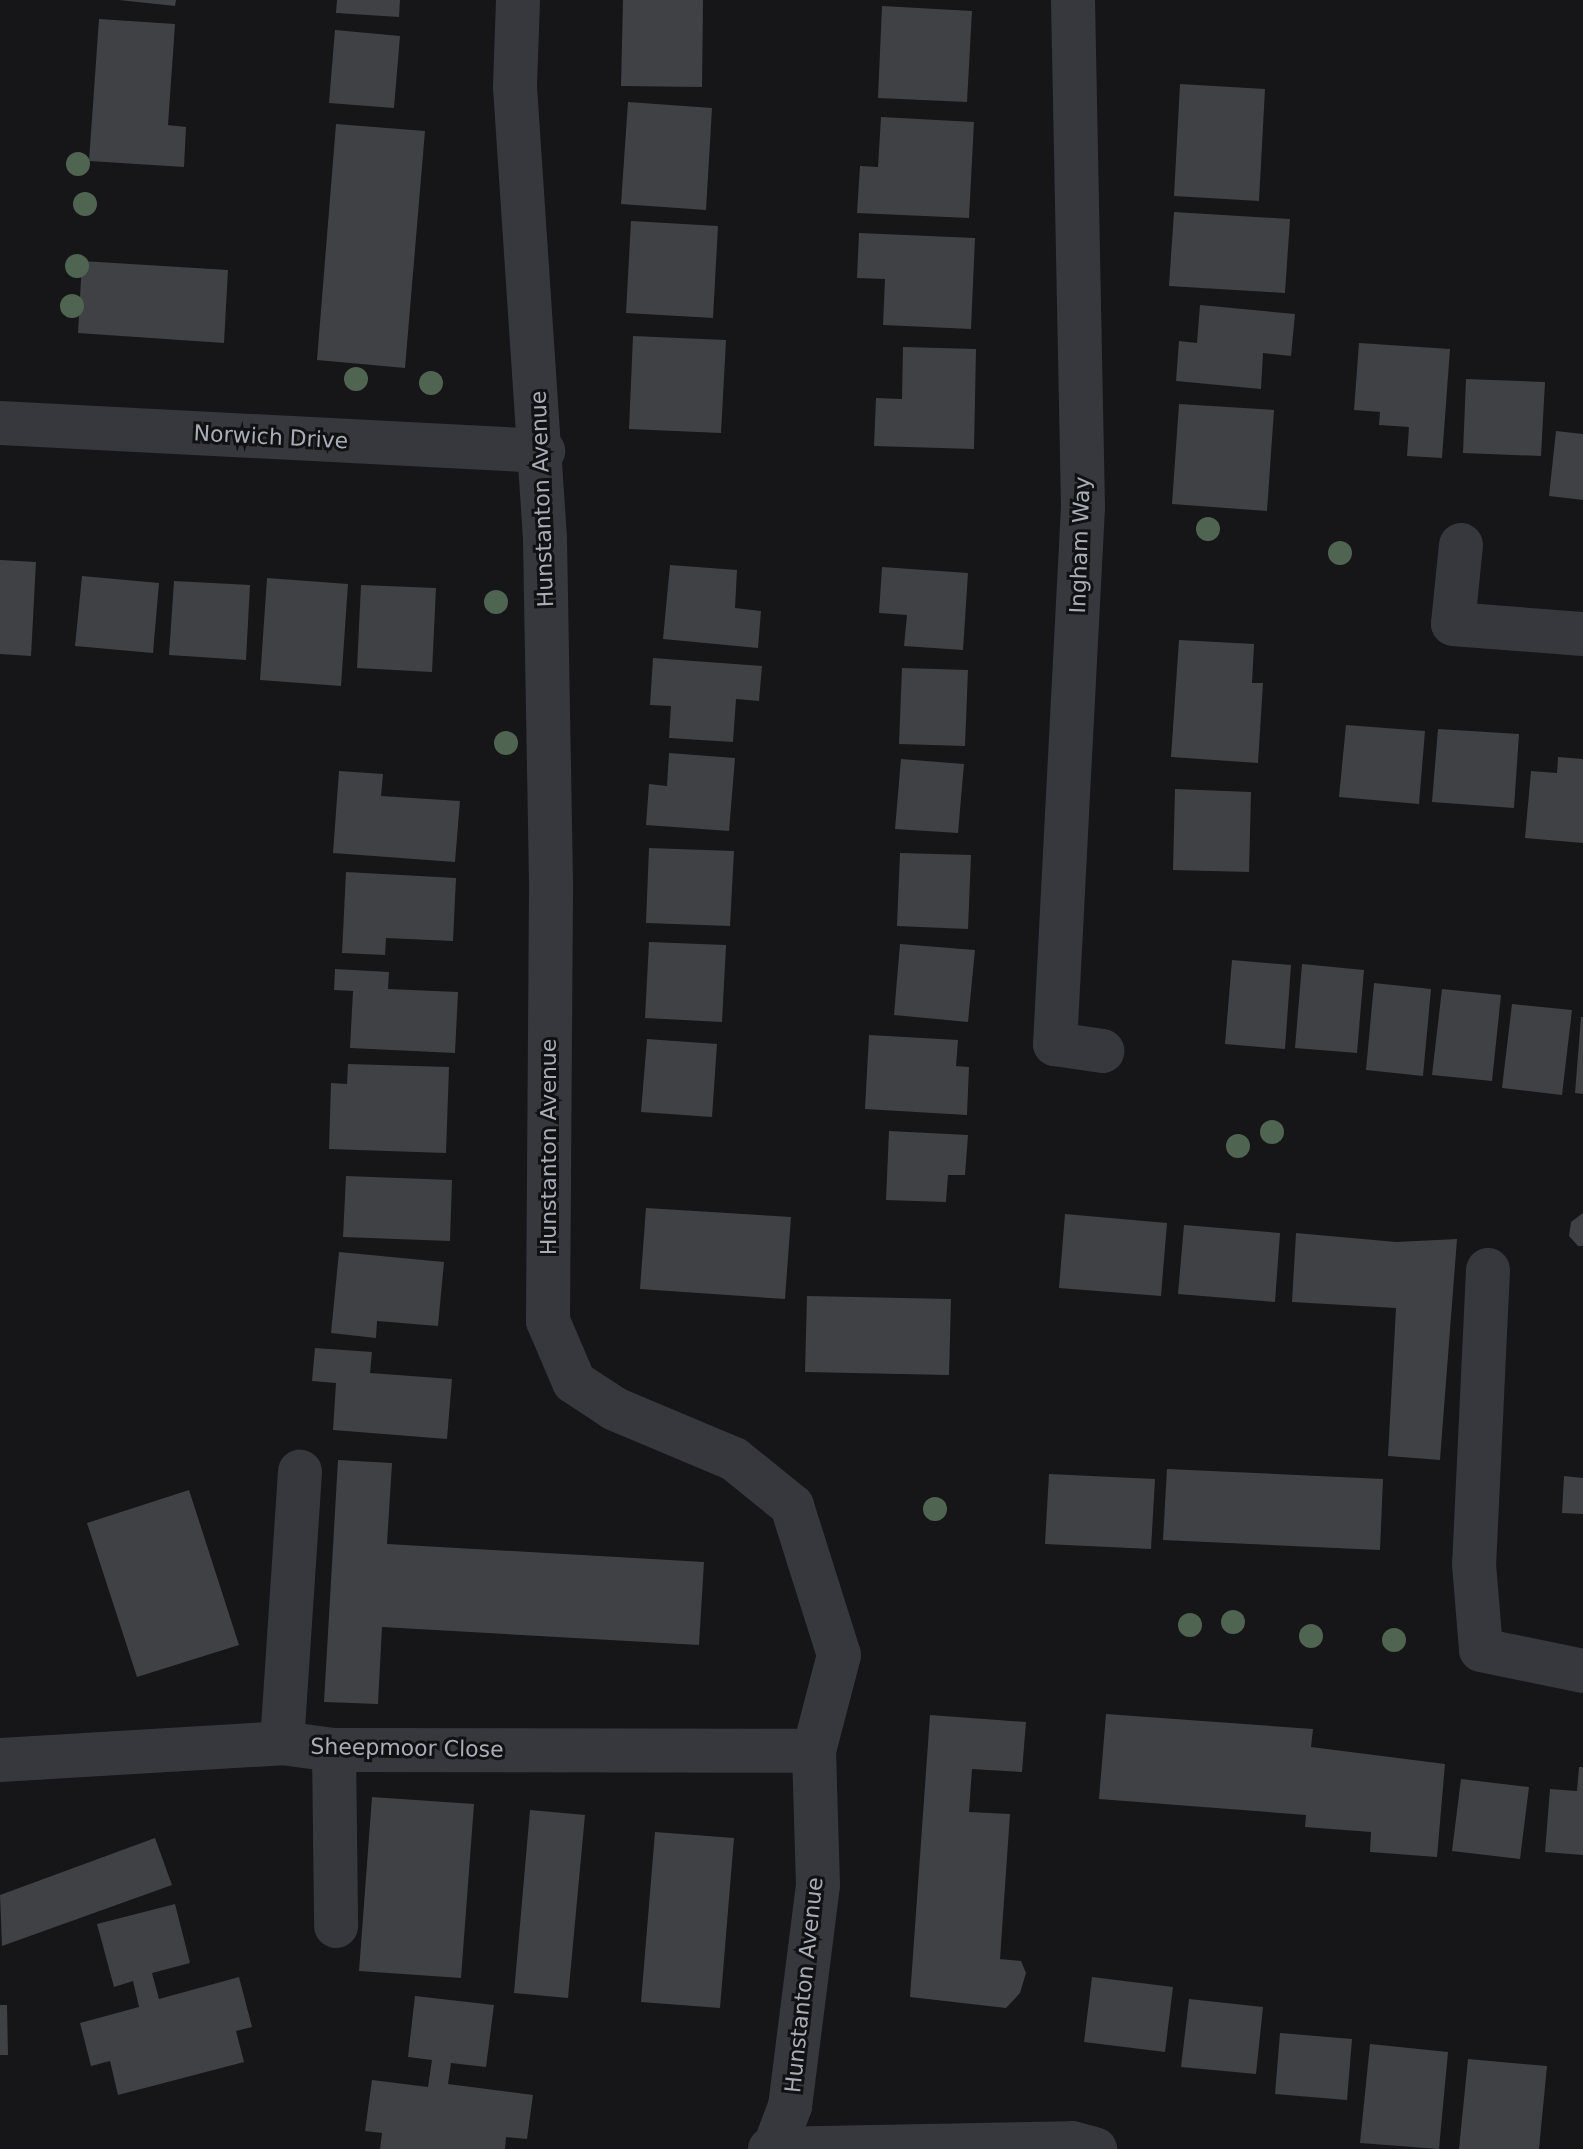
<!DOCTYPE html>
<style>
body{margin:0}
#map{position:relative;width:1583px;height:2149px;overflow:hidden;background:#161618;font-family:"DejaVu Sans",sans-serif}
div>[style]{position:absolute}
.building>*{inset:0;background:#404145}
.minor>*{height:44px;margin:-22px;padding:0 22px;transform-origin:22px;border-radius:22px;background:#37383d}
.trees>*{width:24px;height:24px;margin:-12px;border-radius:50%;background:#506452}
span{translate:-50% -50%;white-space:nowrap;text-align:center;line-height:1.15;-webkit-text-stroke:6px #111113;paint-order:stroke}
.street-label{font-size:22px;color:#a8adb8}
</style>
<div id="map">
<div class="building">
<i style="clip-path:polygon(119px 0,176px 0,175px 6px)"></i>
<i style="clip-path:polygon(337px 0,400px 0,399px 17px,336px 13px)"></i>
<i style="clip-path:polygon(623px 0,703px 0,702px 87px,621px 86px)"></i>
<i style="clip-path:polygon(882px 6px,972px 11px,967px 102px,878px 98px)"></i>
<i style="clip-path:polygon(99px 19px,175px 24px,168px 125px,186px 127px,184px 167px,89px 161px)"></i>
<i style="clip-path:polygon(335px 30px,400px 36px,394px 108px,329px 103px)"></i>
<i style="clip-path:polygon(1180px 84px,1265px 89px,1259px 201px,1174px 196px)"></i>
<i style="clip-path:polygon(628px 102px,712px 108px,706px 210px,621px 204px)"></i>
<i style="clip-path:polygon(881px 117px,974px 122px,969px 218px,857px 213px,860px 166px,878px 167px)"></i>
<i style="clip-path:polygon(336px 124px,425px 131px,405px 368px,317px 360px)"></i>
<i style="clip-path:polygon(1174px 212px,1290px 219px,1285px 293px,1169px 286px)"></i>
<i style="clip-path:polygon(631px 221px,718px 226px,713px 318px,626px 313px)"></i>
<i style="clip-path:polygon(859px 233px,975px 238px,971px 329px,883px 325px,885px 279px,857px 278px)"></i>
<i style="clip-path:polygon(82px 261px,228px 270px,224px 343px,78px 333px)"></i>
<i style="clip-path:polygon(1200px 305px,1295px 314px,1291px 356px,1263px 353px,1261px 389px,1176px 381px,1179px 341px,1197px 343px)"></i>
<i style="clip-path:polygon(633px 336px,726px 340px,721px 433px,629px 429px)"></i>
<i style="clip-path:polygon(1359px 343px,1450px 349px,1442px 458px,1407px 456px,1409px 427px,1379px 425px,1380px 412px,1354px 410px)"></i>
<i style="clip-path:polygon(903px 347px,976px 349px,974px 449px,874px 446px,876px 398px,902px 399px)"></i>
<i style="clip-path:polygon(1466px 379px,1545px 382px,1541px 456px,1463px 453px)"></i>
<i style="clip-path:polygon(1179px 404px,1274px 410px,1267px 511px,1172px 504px)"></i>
<i style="clip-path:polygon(1556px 431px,1583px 434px,1583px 500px,1549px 496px)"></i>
<i style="clip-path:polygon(0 560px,36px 562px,31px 656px,0 654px)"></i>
<i style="clip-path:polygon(670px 565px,737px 570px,735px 608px,761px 611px,758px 648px,663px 639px)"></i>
<i style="clip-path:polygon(882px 567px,968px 573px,963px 650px,904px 646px,907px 615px,879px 613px)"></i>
<i style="clip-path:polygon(82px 576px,159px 583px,153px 653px,75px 646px)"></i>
<i style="clip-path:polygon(267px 578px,348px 584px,341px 686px,260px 680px)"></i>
<i style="clip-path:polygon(174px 581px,250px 585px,246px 660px,169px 655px)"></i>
<i style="clip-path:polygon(361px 585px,436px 588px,432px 672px,357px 668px)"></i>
<i style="clip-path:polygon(1179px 640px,1254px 644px,1252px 683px,1263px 683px,1258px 763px,1171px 757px)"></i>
<i style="clip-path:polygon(653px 658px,762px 666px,759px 701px,736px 699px,733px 742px,669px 738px,671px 706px,650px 705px)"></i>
<i style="clip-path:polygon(902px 668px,968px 670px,965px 746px,899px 744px)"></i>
<i style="clip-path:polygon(1346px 725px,1425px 731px,1419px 804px,1339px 797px)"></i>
<i style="clip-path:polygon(1438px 729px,1519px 734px,1514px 808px,1432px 802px)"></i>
<i style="clip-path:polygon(669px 753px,735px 758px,729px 831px,646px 825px,649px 784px,667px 786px)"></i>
<i style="clip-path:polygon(1558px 757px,1583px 759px,1583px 843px,1525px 838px,1531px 771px,1557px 773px)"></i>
<i style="clip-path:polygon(901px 759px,964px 764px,958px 833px,895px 829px)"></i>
<i style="clip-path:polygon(339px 771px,383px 774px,381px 796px,460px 801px,455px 862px,333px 853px)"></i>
<i style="clip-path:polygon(1175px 789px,1251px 792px,1249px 872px,1173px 870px)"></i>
<i style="clip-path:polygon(649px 848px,734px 851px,730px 926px,646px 923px)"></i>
<i style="clip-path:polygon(900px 853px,971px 855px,968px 929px,897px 926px)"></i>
<i style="clip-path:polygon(346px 872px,456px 878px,453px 941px,386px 938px,385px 955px,342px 953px)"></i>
<i style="clip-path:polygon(649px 942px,726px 945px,722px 1022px,645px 1018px)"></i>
<i style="clip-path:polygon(900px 944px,975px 950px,968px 1022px,894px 1015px)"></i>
<i style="clip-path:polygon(1232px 960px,1291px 965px,1285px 1049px,1225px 1044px)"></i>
<i style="clip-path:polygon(1302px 964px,1364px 970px,1357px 1053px,1295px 1048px)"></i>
<i style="clip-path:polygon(335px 969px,389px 972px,388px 989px,458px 992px,455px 1053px,350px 1048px,353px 991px,334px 990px)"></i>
<i style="clip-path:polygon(1374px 983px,1431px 989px,1423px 1076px,1366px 1070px)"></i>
<i style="clip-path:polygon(1442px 989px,1501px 995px,1492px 1081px,1432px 1075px)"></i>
<i style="clip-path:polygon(1512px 1004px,1572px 1010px,1562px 1095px,1502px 1088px)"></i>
<i style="clip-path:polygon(1581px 1017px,1583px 1017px,1583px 1094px,1575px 1093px)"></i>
<i style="clip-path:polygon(869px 1035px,958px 1040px,956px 1066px,969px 1067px,967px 1115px,865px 1109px)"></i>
<i style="clip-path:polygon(647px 1039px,717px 1044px,712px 1117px,641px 1112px)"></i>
<i style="clip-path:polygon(348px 1064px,449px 1067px,446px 1153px,329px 1149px,331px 1083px,347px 1084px)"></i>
<i style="clip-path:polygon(889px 1131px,968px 1135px,965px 1175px,948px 1175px,946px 1202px,886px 1200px)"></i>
<i style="clip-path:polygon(346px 1176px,452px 1180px,450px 1241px,343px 1237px)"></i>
<i style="clip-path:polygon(646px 1208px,791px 1217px,785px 1299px,640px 1289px)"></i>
<i style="clip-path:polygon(1583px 1213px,1583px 1246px,1578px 1246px,1569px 1236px,1571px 1222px)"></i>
<i style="clip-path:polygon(1065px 1214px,1167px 1223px,1161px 1296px,1059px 1288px)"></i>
<i style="clip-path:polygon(1184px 1225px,1280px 1233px,1275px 1302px,1178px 1294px)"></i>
<i style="clip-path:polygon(1296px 1233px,1396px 1242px,1457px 1239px,1440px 1460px,1388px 1456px,1396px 1308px,1292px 1302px)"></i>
<i style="clip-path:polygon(339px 1252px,444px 1262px,438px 1326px,377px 1321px,376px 1338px,331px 1333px)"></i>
<i style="clip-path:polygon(807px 1296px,951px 1299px,949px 1375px,805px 1372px)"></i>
<i style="clip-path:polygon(315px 1348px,372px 1352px,370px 1373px,452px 1379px,447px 1439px,333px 1430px,336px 1383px,312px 1381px)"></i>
<i style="clip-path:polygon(338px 1460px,392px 1463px,387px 1544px,704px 1562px,699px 1645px,382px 1627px,378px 1704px,324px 1702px)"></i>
<i style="clip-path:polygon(1167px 1469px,1383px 1479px,1380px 1550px,1163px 1540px)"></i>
<i style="clip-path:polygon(1049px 1474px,1155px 1479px,1151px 1549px,1045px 1544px)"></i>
<i style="clip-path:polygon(1564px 1476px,1583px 1478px,1583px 1514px,1562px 1513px)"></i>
<i style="clip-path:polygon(189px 1490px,239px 1645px,137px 1677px,87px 1523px)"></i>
<i style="clip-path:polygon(1106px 1714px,1313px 1729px,1311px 1747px,1445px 1764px,1437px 1857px,1370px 1852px,1371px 1832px,1305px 1827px,1306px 1815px,1099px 1799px)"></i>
<i style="clip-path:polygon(930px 1715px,1026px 1722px,1022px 1772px,972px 1769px,969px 1812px,1010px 1814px,1000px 1959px,1021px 1961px,1026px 1973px,1020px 1993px,1006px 2008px,910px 1997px)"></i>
<i style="clip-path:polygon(1579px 1767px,1583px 1767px,1583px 1855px,1545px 1852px,1550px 1789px,1577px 1791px)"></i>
<i style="clip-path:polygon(1461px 1779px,1529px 1787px,1520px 1859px,1452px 1851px)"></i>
<i style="clip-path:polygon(372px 1797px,474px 1804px,461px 1978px,359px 1971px)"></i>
<i style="clip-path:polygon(530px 1810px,585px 1815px,568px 1998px,514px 1993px)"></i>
<i style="clip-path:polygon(655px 1832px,734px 1838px,720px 2008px,641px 2002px)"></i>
<i style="clip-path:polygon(155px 1838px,172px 1885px,2px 1946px,0 1895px)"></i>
<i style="clip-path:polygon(175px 1904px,190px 1963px,152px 1973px,159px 1999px,239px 1977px,252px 2027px,236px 2031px,244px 2062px,118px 2095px,110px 2061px,91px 2066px,80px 2023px,139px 2007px,133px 1981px,114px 1987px,97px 1924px)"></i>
<i style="clip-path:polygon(1092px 1977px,1173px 1987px,1165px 2052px,1084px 2042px)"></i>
<i style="clip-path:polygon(415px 1996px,494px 2005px,486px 2067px,451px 2063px,448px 2084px,533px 2095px,527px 2139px,506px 2137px,505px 2149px,380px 2149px,382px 2133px,365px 2131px,372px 2080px,428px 2087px,432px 2060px,408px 2057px)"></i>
<i style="clip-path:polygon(1189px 1999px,1263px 2007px,1256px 2074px,1181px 2067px)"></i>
<i style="clip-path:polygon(0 2005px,7px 2005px,8px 2055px,0 2055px)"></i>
<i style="clip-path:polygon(1280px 2033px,1352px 2039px,1347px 2100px,1275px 2094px)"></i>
<i style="clip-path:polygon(1370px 2044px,1448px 2052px,1439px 2149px,1360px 2143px)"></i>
<i style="clip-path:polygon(1468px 2059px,1547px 2066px,1539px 2149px,1459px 2149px)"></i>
</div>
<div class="minor">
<i style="left:518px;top:0;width:87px;rotate:92deg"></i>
<i style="left:515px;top:87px;width:453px;rotate:86.2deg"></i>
<i style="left:545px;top:539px;width:351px;rotate:89deg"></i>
<i style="left:551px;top:890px;width:431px;rotate:90.4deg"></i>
<i style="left:548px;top:1321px;width:66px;rotate:66.9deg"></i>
<i style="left:574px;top:1382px;width:49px;rotate:33.4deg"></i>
<i style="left:615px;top:1409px;width:129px;rotate:22.8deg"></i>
<i style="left:734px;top:1459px;width:75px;rotate:39deg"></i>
<i style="left:792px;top:1506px;width:156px;rotate:72.5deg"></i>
<i style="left:839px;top:1655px;width:99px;rotate:104.6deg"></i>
<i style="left:814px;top:1751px;width:134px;rotate:88.3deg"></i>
<i style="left:818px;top:1885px;width:223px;rotate:97.2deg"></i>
<i style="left:790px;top:2106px;width:43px;rotate:110.6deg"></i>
<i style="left:1073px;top:0;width:507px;rotate:88.87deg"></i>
<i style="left:1083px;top:507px;width:538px;rotate:92.98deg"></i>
<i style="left:1055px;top:1044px;width:48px;rotate:8.5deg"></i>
<i style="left:0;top:423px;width:544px;rotate:2.95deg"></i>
<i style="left:1461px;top:545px;width:79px;rotate:95.8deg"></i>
<i style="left:1453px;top:624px;width:130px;rotate:4.4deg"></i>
<i style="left:1488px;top:1270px;width:294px;rotate:92.7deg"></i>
<i style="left:1474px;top:1564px;width:86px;rotate:85.3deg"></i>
<i style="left:1481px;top:1650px;width:104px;rotate:11.6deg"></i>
<i style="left:282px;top:1743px;width:272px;rotate:-86.2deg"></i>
<i style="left:334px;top:1750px;width:176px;rotate:89.3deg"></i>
<i style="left:0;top:1760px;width:283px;rotate:-3.4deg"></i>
<i style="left:282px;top:1743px;width:52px;rotate:7.7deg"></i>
<i style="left:334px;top:1750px;width:480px;rotate:0.1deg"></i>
<i style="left:770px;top:2149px;width:302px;rotate:-1.1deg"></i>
<i style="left:1072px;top:2143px;width:24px;rotate:15deg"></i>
</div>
<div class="trees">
<i style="left:78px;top:164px"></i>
<i style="left:85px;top:204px"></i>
<i style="left:77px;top:266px"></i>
<i style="left:72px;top:306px"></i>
<i style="left:356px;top:379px"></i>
<i style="left:431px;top:383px"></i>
<i style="left:1208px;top:529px"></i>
<i style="left:1340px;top:553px"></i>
<i style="left:496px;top:602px"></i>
<i style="left:506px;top:743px"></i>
<i style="left:1272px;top:1132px"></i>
<i style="left:1238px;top:1146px"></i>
<i style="left:935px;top:1509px"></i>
<i style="left:1233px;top:1622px"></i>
<i style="left:1190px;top:1625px"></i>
<i style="left:1311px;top:1636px"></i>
<i style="left:1394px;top:1640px"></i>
</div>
<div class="street-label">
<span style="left:271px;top:437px;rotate:3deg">Norwich Drive</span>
<span style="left:542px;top:499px;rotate:-92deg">Hunstanton Avenue</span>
<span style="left:1080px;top:545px;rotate:-88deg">Ingham Way</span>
<span style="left:549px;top:1147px;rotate:-90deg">Hunstanton Avenue</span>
<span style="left:407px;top:1748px;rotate:1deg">Sheepmoor Close</span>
<span style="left:804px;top:1985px;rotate:-84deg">Hunstanton Avenue</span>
</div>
</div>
